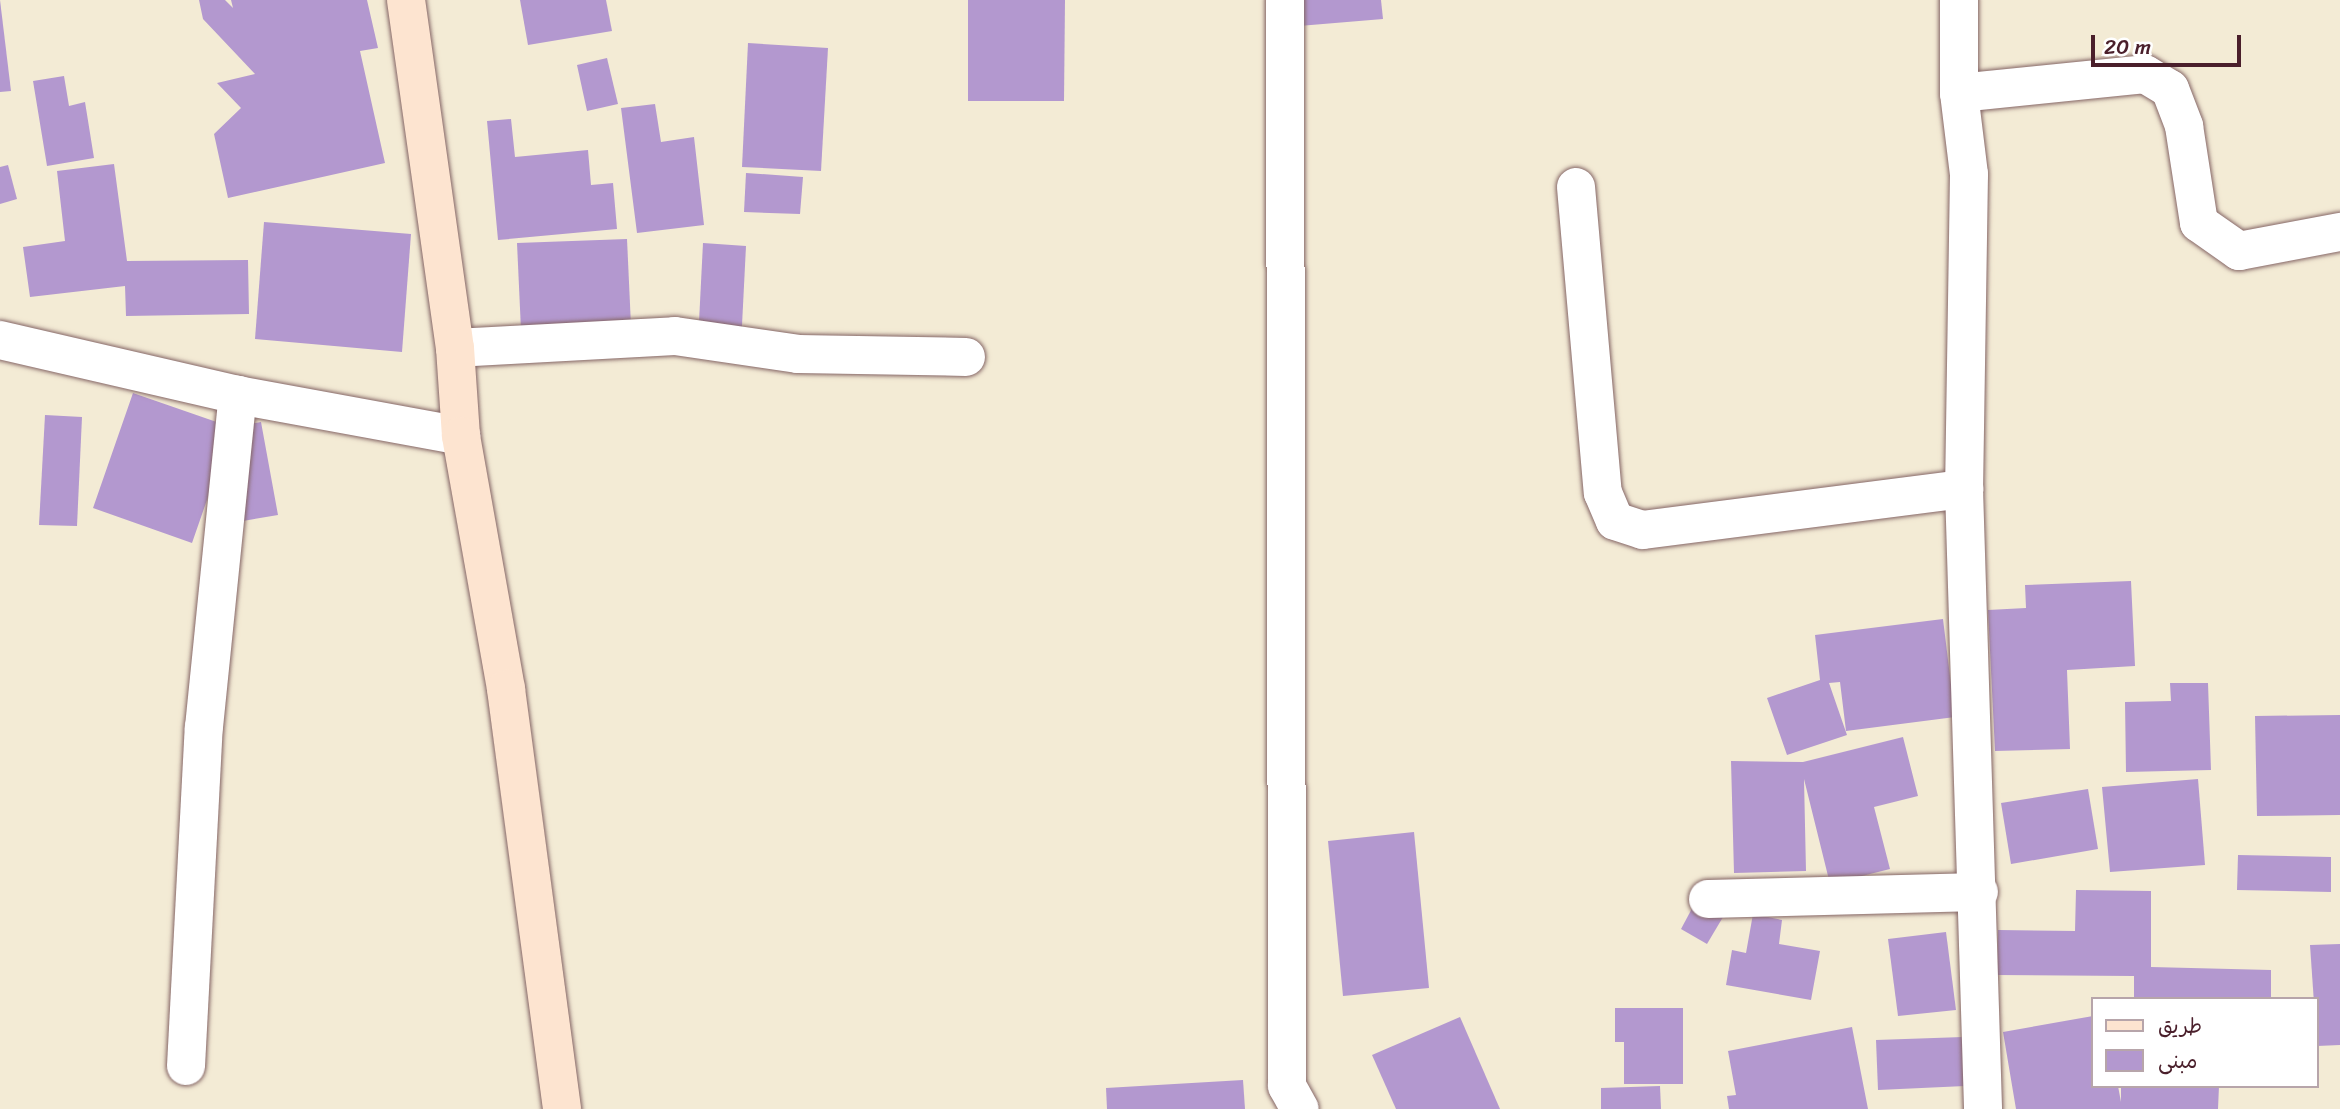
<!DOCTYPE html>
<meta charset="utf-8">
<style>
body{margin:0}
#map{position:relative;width:2340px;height:1109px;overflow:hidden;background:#f3ebd5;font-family:Sriracha,"Playpen Sans Arabic",sans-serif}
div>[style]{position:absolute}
.building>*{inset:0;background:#b398cf}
.roads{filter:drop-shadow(0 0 2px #856666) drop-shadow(0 0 2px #856666)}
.street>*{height:38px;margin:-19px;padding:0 19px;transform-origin:19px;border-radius:19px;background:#fff}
.secondary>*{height:38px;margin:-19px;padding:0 19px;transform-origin:19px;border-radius:19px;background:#fde4d0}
span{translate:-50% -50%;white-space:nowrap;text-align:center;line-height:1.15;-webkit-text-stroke:5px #fff;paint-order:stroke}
.legend{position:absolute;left:2091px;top:997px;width:228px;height:91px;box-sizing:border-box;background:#fff;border:2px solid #b7a5aa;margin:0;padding:9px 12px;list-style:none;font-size:21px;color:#4a1f2b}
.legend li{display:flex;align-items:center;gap:14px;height:35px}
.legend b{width:35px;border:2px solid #b7a5aa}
.scale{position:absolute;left:2091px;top:35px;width:150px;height:32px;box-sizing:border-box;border:4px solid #4a1f2b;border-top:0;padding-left:9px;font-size:21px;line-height:24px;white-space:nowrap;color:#4a1f2b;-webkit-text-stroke:5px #fff;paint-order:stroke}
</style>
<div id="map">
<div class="building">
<i style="clip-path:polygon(0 0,11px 91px,0 92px)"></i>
<i style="clip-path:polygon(199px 0,225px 0,233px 8px,231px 0,367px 0,378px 48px,360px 51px,385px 163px,228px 198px,214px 134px,241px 108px,217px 83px,255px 74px,203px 19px)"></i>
<i style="clip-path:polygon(520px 0,606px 0,612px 31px,528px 45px)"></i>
<i style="clip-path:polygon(968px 0,1065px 0,1064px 101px,968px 101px)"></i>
<i style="clip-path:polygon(1297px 0,1381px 0,1383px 19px,1299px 26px)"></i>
<i style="clip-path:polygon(748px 43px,828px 48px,821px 171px,742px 167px)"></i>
<i style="clip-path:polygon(607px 58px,618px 104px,587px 111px,577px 65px)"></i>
<i style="clip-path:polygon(64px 76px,69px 106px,85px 102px,94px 158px,47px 166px,33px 81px)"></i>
<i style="clip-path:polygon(655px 104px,661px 142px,694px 137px,704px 225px,637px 233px,621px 108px)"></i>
<i style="clip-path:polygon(511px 119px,515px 157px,588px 150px,591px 185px,613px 183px,617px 229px,498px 240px,487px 121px)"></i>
<i style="clip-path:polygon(114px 164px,127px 261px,248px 260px,249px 314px,126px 316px,125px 286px,30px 297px,23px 247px,65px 241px,57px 171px)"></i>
<i style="clip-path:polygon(8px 165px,17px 199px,0 204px,0 167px)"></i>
<i style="clip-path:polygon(746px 173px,803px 177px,800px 214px,744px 212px)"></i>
<i style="clip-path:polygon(264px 222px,411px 234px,402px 352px,255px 339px)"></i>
<i style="clip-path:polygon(627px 239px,631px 326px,521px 330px,517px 243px)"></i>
<i style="clip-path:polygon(703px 243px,746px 246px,741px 345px,698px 342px)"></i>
<i style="clip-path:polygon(133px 393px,231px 427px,261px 422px,278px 515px,237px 522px,224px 451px,192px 543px,93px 508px)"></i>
<i style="clip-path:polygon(45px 415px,82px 417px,77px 526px,39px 525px)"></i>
<i style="clip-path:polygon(2131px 581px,2135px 666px,2067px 670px,2070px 749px,1995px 751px,1988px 610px,2026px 608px,2025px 585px)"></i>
<i style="clip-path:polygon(1943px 619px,1955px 717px,1846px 731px,1840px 682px,1829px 683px,1847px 735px,1787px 755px,1767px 698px,1820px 680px,1815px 635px)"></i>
<i style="clip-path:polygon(2170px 683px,2208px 683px,2211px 770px,2126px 772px,2125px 702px,2171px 701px)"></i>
<i style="clip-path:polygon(2340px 715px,2340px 815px,2257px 816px,2255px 716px)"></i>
<i style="clip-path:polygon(1903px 737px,1918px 796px,1874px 807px,1890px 869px,1830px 884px,1804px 779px,1806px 871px,1734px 873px,1731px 761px,1803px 762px)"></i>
<i style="clip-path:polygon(2198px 779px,2205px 865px,2110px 872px,2102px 787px)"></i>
<i style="clip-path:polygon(2088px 789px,2098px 849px,2011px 864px,2001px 803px)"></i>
<i style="clip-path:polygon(1414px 832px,1429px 988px,1343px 996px,1328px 841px)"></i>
<i style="clip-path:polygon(2238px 855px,2331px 857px,2331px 892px,2237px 890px)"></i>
<i style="clip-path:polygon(2076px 890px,2151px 891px,2151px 967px,2271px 970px,2271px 999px,2134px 999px,2134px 976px,1997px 975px,1998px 930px,2075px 931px)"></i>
<i style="clip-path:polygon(1696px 901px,1723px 917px,1707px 944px,1681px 929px)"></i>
<i style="clip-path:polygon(1753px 914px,1782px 920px,1779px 944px,1820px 951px,1811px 1000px,1726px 985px,1732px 950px,1746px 953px)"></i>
<i style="clip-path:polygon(1946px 932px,1956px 1010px,1898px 1016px,1888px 939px)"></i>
<i style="clip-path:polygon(2340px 944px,2340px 1045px,2317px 1046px,2310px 945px)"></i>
<i style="clip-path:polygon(1615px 1008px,1683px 1008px,1683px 1084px,1624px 1084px,1624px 1042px,1615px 1042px)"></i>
<i style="clip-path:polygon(2093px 1016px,2093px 1086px,2118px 1086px,2121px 1102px,2121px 1086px,2219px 1086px,2218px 1109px,2016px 1109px,2003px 1032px)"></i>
<i style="clip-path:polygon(1460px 1017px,1500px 1109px,1396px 1109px,1372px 1055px)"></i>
<i style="clip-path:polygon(1852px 1027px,1868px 1109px,1729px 1109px,1727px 1096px,1736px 1095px,1728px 1051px)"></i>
<i style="clip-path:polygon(1963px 1037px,1965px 1086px,1878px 1090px,1876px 1040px)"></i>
<i style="clip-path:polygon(1243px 1080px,1245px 1109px,1107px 1109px,1106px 1088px)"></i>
<i style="clip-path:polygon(1660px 1086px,1661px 1109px,1601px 1109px,1601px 1088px)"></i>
</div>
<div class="roads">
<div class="street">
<i style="left:1285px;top:0;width:1086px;rotate:89.89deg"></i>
<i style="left:1287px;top:1086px;width:26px;rotate:61deg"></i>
<i style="left:1959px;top:0;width:93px;rotate:90deg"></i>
<i style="left:1959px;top:93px;width:82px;rotate:83deg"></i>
<i style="left:1969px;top:174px;width:315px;rotate:90.9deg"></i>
<i style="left:1964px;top:489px;width:620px;rotate:88.24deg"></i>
<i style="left:1959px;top:93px;width:187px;rotate:-5.8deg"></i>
<i style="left:2145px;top:74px;width:29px;rotate:31deg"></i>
<i style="left:2170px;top:89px;width:40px;rotate:69deg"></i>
<i style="left:2184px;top:126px;width:98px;rotate:81.2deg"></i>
<i style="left:2199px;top:223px;width:49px;rotate:35deg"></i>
<i style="left:2239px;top:251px;width:103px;rotate:-10.7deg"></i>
<i style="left:1576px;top:187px;width:307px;rotate:85deg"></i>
<i style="left:1603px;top:493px;width:30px;rotate:67deg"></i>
<i style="left:1615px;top:521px;width:29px;rotate:18deg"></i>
<i style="left:1643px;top:530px;width:324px;rotate:-7.3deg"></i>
<i style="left:0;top:340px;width:244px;rotate:13deg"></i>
<i style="left:238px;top:395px;width:227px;rotate:10.4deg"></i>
<i style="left:455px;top:348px;width:220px;rotate:-3.1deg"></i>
<i style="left:675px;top:336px;width:124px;rotate:8.3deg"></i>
<i style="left:798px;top:354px;width:168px;rotate:1deg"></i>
<i style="left:1708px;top:899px;width:271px;rotate:-1.5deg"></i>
<i style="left:186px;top:1066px;width:339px;rotate:-87deg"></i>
<i style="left:204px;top:727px;width:334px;rotate:-84.2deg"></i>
</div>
<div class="secondary">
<i style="left:406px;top:0;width:351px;rotate:82deg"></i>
<i style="left:455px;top:348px;width:88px;rotate:86.1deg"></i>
<i style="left:461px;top:436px;width:257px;rotate:79.9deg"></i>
<i style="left:506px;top:689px;width:424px;rotate:82.4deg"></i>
</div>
</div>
<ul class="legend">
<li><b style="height:9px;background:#fde4d0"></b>طريق</li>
<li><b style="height:19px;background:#b398cf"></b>مبنى</li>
</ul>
<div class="scale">20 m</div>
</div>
